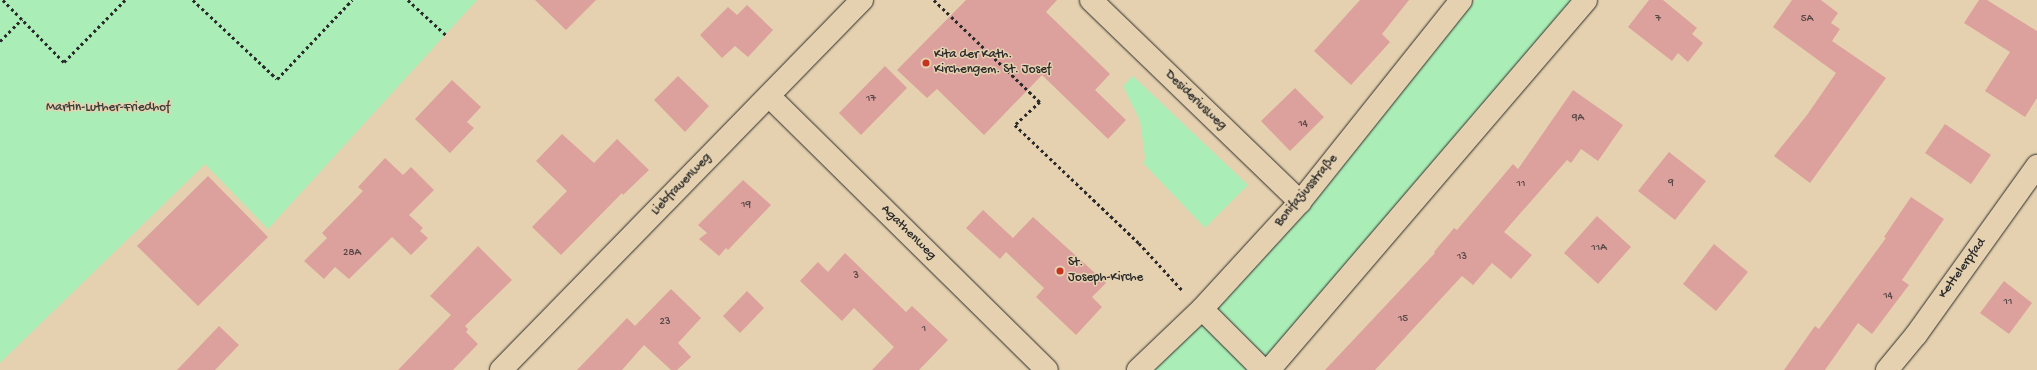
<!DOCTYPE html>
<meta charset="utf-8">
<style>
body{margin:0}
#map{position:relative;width:2037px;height:370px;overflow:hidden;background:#e5d1af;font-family:"Gochi Hand",sans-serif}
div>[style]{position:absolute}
.green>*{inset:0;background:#abedb7}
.building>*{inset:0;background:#dca19d}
.path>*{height:2.5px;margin-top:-1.25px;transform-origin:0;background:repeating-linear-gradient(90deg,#2b2b2b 0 3px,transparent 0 6px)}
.roads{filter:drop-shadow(0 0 1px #2b2b2b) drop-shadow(0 0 1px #2b2b2b)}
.minor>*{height:22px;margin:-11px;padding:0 11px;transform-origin:11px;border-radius:11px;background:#e5d1af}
.dots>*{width:11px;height:11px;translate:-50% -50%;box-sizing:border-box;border:2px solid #e5d1af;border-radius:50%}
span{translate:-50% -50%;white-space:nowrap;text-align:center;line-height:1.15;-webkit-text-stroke:3px #e5d1af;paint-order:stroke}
.number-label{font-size:11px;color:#574848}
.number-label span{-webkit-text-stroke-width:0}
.poi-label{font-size:13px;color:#2b2b2b}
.left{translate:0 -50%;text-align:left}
.street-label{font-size:13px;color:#2b2b2b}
.park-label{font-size:13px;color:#383e39}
</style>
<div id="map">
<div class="green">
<i style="clip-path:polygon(0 0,477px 0,268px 229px,205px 164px,0 363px)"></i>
<i style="clip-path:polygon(1475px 0,1576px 0,1258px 370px,1147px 370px,1312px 201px)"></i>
<i style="clip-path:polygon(1133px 76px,1248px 185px,1205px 228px,1144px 164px,1145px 157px,1140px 121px,1123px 86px)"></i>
</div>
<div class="building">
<i style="clip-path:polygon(535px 0,596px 0,566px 30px)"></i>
<i style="clip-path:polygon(966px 0,1057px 0,1046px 12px,1110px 74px,1095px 90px,1126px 120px,1108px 139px,1042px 75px,984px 135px,937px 89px,927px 98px,897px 70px)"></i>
<i style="clip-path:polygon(1360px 0,1409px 0,1382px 34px,1390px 42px,1351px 85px,1314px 51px)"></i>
<i style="clip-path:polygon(1649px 0,1663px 0,1697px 28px,1692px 34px,1703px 43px,1688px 62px,1678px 53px,1672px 61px,1628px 27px)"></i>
<i style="clip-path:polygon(1792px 0,1821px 0,1838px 13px,1831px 23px,1840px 29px,1832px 41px,1886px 78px,1810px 183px,1774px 156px,1807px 115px,1836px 73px,1773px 27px)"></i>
<i style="clip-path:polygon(1979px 0,1987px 0,2037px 31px,2037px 98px,2025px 117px,1985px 91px,2010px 52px,1964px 23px)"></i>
<i style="clip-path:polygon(747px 5px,773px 30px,748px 57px,735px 46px,722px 58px,700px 35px,728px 7px,737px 15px)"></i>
<i style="clip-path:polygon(885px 66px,907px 88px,861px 135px,839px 113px)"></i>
<i style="clip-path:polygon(678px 76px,709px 106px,685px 132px,654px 100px)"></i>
<i style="clip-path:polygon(452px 80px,481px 107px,467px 122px,474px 128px,450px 153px,415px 119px)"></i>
<i style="clip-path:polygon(1295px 88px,1324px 117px,1290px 151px,1261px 121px)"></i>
<i style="clip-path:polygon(1573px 90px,1623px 125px,1598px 161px,1581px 149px,1571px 163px,1567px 160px,1504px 232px,1532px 255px,1511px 279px,1492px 263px,1473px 285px,1462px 276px,1375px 370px,1325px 370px,1435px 253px,1434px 252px,1454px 228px,1457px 230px,1513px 164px,1518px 169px)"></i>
<i style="clip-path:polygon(1945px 124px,1991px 155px,1971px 184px,1925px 153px)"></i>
<i style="clip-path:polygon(562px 134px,594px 163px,617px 139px,649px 170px,623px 195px,622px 193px,561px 255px,532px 227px,567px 191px,536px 161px)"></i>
<i style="clip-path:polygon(1669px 152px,1706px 181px,1675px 220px,1638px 191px)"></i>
<i style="clip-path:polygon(385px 158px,403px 175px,411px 167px,434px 190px,409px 215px,423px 228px,420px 231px,428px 238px,411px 255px,392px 237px,349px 279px,335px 267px,324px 279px,304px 261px,327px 238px,322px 233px,363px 191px,358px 187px)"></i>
<i style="clip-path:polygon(208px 176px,268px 237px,198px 306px,137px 246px)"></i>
<i style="clip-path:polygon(743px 180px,771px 205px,728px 250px,726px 248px,719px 256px,699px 239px,707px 233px,698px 225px)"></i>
<i style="clip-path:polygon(1911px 197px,1944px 219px,1902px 280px,1909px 285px,1872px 334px,1858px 323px,1825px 370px,1784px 370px,1815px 326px,1819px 329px,1886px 238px,1884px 237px)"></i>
<i style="clip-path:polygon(983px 210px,1013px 238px,1033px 217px,1106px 283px,1092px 297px,1102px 307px,1076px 335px,1036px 297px,1044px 288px,1006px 252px,1000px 259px,966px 228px)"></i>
<i style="clip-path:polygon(1597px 216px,1631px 247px,1598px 284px,1564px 253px)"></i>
<i style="clip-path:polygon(1714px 244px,1748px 272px,1716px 311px,1683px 284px)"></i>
<i style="clip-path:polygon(478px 246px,512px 280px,465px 326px,468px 329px,466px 332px,478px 344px,453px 370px,398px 370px,451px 315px,430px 296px)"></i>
<i style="clip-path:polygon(845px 253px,906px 312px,912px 306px,948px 340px,919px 370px,872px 370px,894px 347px,854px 308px,842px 321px,800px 281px,818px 262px,828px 272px)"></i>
<i style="clip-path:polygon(2004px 281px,2032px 303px,2009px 334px,1980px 313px)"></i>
<i style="clip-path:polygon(671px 289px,701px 318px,678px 343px,691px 357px,677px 370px,671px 370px,644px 345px,622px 370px,577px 370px,627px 318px,635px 326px)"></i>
<i style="clip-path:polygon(747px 291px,764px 308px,740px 333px,723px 316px)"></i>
<i style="clip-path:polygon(219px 326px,239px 345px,215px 370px,177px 370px)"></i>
</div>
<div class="path">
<i style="left:3px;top:0;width:87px;rotate:45.5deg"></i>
<i style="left:64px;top:62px;width:87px;rotate:-45.5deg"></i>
<i style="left:193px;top:0;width:115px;rotate:43.2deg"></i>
<i style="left:277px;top:79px;width:109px;rotate:-46.5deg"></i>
<i style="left:408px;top:0;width:52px;rotate:42.6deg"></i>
<i style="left:934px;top:0;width:147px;rotate:43.9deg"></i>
<i style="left:1040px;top:102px;width:34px;rotate:137deg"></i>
<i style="left:1015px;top:125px;width:171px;rotate:43.6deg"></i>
<i style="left:1139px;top:243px;width:65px;rotate:47.5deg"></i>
<i style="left:0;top:41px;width:31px;rotate:-45deg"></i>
</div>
<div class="roads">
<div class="minor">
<i style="left:1091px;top:0;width:291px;rotate:44deg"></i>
<i style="left:769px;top:96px;width:390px;rotate:44.6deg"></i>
<i style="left:1202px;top:309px;width:86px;rotate:45deg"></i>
<i style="left:501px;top:370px;width:517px;rotate:-45.71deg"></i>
<i style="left:1138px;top:370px;width:88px;rotate:-43.6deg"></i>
<i style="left:1202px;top:309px;width:145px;rotate:-47.5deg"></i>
<i style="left:1300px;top:202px;width:258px;rotate:-51.4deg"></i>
<i style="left:1269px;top:370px;width:487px;rotate:-49.4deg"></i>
<i style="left:1887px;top:370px;width:45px;rotate:-50.4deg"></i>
<i style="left:1916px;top:335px;width:208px;rotate:-54.4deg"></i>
</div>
</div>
<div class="dots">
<i style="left:926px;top:63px;background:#c8321e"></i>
<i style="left:1060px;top:271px;background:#c8321e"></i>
</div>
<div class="number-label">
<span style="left:1658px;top:19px">7</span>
<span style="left:1807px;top:19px">5A</span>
<span style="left:871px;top:99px">17</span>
<span style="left:1578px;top:118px">9A</span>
<span style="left:1303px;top:124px">14</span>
<span style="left:1671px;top:183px">9</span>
<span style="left:1521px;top:184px">11</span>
<span style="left:746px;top:205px">19</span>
<span style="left:1599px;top:248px">11A</span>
<span style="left:352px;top:253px">28A</span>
<span style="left:1462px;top:257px">13</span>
<span style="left:856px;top:276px">3</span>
<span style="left:1888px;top:296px">14</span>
<span style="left:2008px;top:302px">11</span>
<span style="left:1403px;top:319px">15</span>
<span style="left:665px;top:322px">23</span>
<span style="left:924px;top:329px">1</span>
</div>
<div class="poi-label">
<span class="left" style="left:934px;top:63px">Kita der Kath.<br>Kirchengem. St. Josef</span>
<span class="left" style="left:1068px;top:271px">St.<br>Joseph-Kirche</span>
</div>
<div class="street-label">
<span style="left:1195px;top:101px;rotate:44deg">Desideriusweg</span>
<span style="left:682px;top:185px;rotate:-46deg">Liebfrauenweg</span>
<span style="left:1307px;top:191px;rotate:-50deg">Bonifaziusstraße</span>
<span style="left:908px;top:233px;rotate:45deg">Agathenweg</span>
<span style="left:1963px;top:269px;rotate:-54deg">Kettelerpfad</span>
</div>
<div class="park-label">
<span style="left:108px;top:108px">Martin-Luther-Friedhof</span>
</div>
</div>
